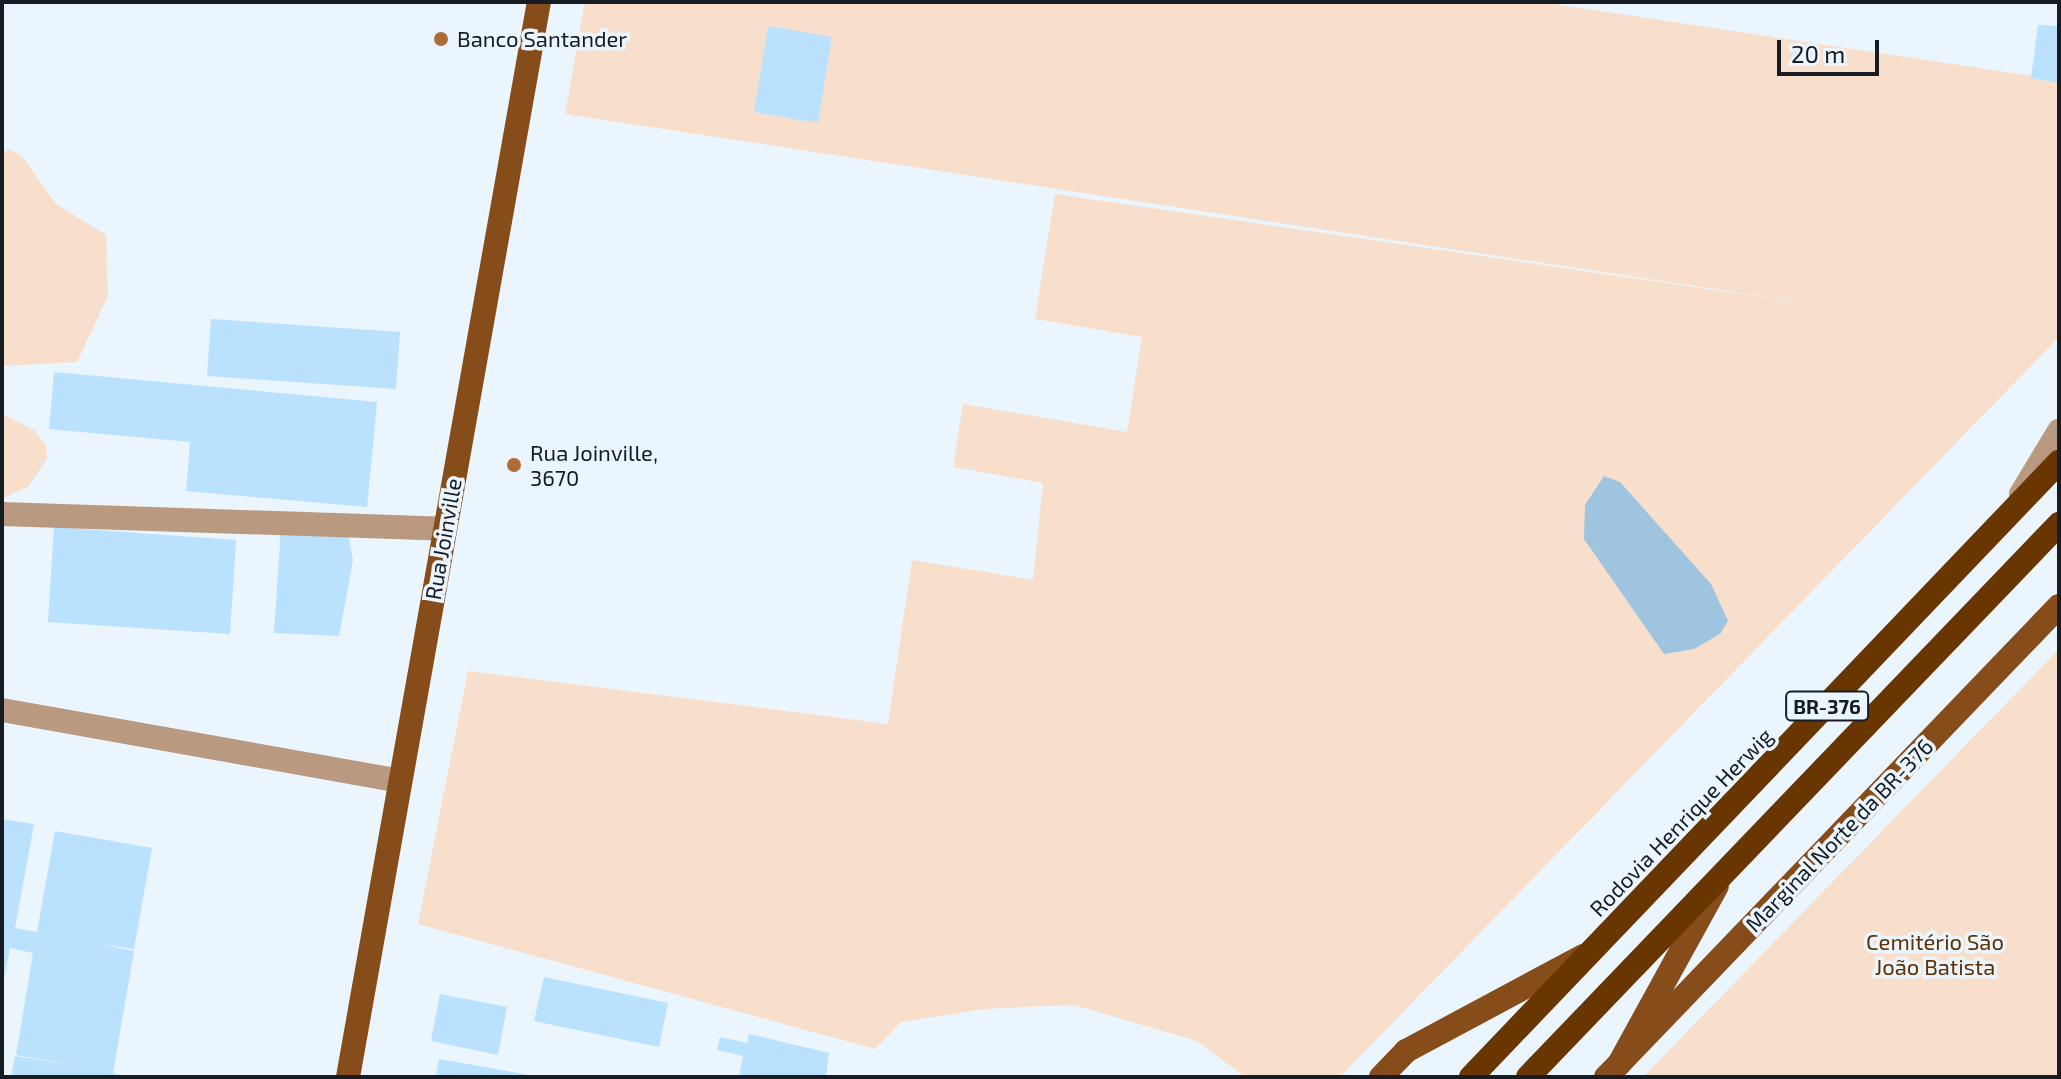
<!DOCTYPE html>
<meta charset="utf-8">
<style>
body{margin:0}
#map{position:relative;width:2061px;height:1079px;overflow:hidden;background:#ebf5fd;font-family:"Exo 2",sans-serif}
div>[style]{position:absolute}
.green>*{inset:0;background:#f8dfcc}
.water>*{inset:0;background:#9ec4df}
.building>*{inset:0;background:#bae1fe}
.minor>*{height:24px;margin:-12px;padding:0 12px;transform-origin:12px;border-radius:12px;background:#ba9981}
.major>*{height:24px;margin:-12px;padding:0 12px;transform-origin:12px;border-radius:12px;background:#864d1b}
.highway>*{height:24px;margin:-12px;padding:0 12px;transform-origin:12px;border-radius:12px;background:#693601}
.dots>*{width:22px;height:22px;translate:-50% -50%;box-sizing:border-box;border:4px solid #ebf5fd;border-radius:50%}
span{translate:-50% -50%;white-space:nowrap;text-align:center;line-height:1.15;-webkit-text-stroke:7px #ebf5fd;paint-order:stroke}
.shield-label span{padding:2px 6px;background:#ebf5fd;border:2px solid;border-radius:6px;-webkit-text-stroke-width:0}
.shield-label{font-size:20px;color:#161c21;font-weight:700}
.poi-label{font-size:22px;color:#161c21}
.left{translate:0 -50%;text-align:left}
.street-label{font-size:22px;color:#161c21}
.park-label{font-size:22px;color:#5f3001}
.frame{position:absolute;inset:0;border:4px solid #161c21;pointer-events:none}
.scale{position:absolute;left:1777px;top:40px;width:102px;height:36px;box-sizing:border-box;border:4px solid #161c21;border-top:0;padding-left:10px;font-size:24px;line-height:28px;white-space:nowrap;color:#161c21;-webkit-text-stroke:6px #ebf5fd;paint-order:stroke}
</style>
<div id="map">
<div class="green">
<i style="clip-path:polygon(585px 2px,1541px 2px,2059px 80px,2059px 337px,1340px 1077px,1245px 1077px,1197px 1041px,1074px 1005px,985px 1009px,901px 1022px,875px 1049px,418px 924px,468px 671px,888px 724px,912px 560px,1033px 580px,1043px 483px,953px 467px,963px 404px,1127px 432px,1142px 337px,1035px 319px,1055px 194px,1832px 307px,565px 114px)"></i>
<i style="clip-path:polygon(8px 149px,21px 155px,56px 204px,106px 235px,108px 296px,77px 362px,2px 366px,2px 154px)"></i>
<i style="clip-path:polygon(2px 414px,34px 430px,46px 445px,47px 458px,29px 486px,2px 499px)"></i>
<i style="clip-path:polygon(2059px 649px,2059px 1077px,1643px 1077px)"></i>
</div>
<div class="water">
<i style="clip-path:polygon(1604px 476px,1620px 482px,1711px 584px,1728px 621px,1720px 634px,1694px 649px,1664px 654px,1584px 539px,1585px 505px)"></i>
</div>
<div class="building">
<i style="clip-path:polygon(2038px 25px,2059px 26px,2059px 83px,2031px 78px)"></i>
<i style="clip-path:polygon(768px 26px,832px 37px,818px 123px,754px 112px)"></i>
<i style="clip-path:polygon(211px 319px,400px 332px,396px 389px,207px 376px)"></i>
<i style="clip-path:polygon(54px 372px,377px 402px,367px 507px,186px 491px,190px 442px,49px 429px)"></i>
<i style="clip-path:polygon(54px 527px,236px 540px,230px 634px,48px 622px)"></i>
<i style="clip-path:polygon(281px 528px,347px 528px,353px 560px,339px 636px,274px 633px)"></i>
<i style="clip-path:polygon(2px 819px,34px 824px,15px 928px,37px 932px,55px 831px,152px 848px,134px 949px,94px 943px,134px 951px,113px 1073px,125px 1077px,11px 1077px,15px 1056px,84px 1067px,16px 1055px,33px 953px,10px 948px,2px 988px)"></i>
<i style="clip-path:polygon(544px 977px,668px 1003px,659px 1047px,534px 1021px)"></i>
<i style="clip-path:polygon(440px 994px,507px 1007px,498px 1055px,431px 1041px)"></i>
<i style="clip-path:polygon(749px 1034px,829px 1053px,826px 1077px,739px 1077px,743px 1056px,717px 1050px,720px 1037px,747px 1043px)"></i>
<i style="clip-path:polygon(439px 1059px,529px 1075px,529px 1077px,436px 1077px)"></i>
</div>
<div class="minor">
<i style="left:2021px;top:494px;width:74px;rotate:-58.9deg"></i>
<i style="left:2px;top:514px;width:443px;rotate:1.9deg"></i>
<i style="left:2px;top:710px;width:404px;rotate:10.1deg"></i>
</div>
<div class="major">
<i style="left:1619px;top:1064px;width:635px;rotate:-46.15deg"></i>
<i style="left:348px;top:1077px;width:1092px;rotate:-79.93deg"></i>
<i style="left:1381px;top:1077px;width:36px;rotate:-46deg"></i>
<i style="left:1406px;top:1051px;width:201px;rotate:-28.2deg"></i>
<i style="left:1606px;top:1077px;width:18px;rotate:-45deg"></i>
<i style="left:1619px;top:1064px;width:203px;rotate:-61.2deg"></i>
</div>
<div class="highway">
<i style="left:1471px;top:1077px;width:851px;rotate:-46.29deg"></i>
<i style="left:1528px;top:1077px;width:767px;rotate:-46.16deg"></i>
</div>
<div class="dots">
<i style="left:441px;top:39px;background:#ae6c37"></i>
<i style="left:514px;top:465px;background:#ae6c37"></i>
</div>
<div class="shield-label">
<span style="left:1827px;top:706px">BR-376</span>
</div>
<div class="poi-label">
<span class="left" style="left:457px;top:39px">Banco Santander</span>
<span class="left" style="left:530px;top:465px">Rua Joinville,<br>3670</span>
</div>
<div class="street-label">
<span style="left:443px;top:539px;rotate:-80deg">Rua Joinville</span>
<span style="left:1681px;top:822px;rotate:-46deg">Rodovia Henrique Herwig</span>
<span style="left:1839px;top:835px;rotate:-46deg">Marginal Norte da BR-376</span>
</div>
<div class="park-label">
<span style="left:1935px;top:954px">Cemitério São<br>João Batista</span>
</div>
<div class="frame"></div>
<div class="scale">20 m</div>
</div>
